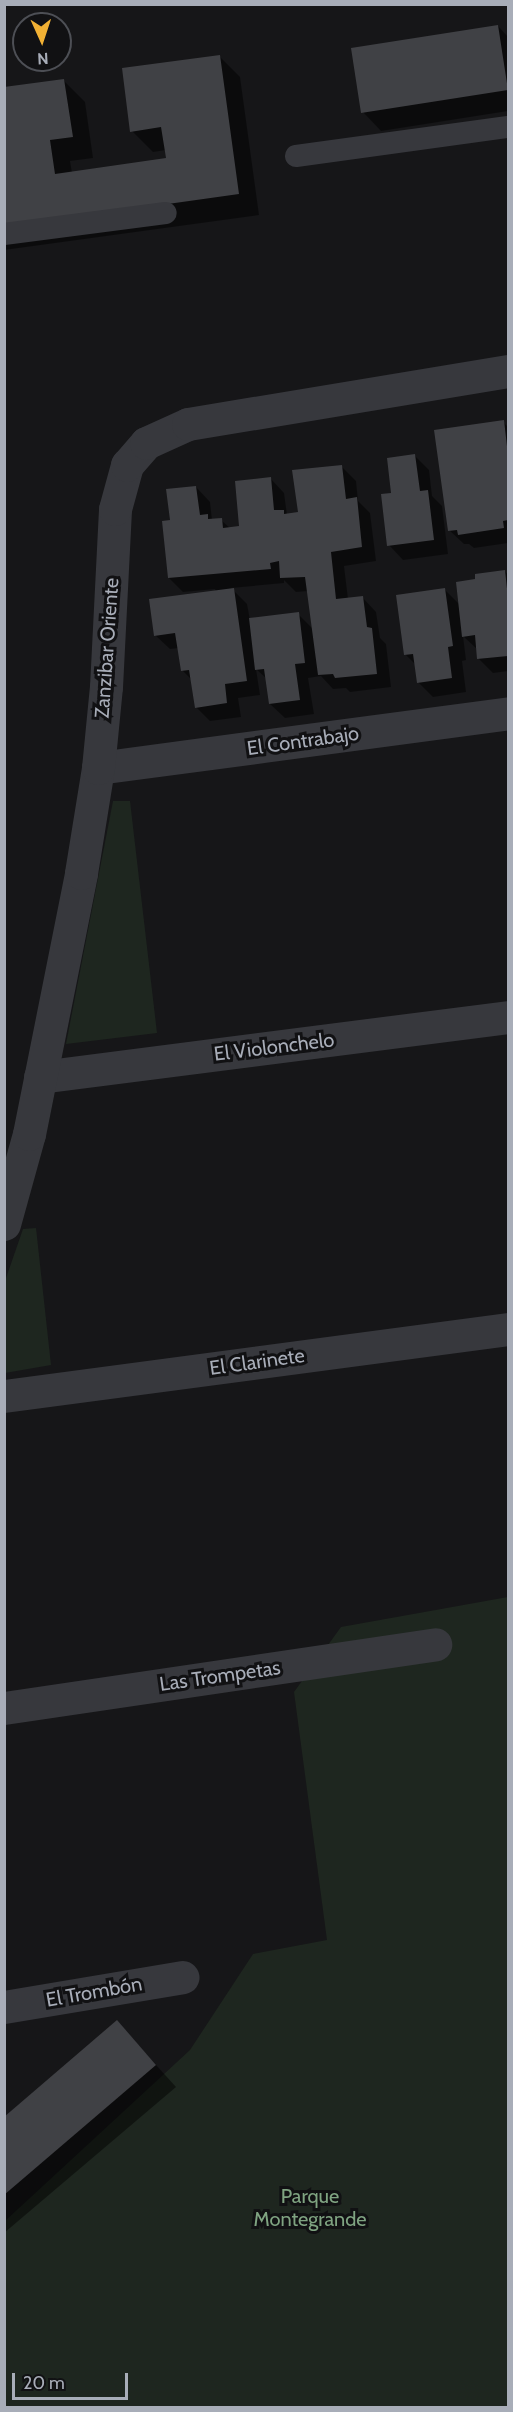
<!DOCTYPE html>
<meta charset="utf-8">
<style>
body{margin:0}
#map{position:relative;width:513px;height:2412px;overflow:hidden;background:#161618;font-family:Cabin,sans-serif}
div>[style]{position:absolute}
.green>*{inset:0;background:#1e261f}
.shadow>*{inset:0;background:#0007}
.building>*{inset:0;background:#404145}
.service>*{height:22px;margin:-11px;padding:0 11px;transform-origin:11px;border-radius:11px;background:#37383d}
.minor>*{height:33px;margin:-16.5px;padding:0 16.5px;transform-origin:16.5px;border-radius:16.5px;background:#37383d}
span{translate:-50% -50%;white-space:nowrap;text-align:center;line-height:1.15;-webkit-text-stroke:6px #111113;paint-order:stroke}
.street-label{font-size:20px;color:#a8adb8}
.park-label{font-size:20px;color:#7fa381}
.frame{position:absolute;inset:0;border:6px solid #a8adb8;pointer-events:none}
.north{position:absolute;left:12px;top:12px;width:60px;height:60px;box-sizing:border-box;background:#111113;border:2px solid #4d4f55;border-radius:50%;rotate:177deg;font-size:16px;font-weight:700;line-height:24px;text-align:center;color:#a8adb8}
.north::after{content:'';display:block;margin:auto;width:21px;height:27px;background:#f2b134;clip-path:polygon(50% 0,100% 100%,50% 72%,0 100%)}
.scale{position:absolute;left:12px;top:2373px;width:116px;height:27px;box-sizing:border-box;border:3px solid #a8adb8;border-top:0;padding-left:8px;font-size:18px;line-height:21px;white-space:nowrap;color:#a8adb8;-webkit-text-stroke:4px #111113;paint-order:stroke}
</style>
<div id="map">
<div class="green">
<i style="clip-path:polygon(113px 801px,130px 801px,157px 1033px,66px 1044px)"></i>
<i style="clip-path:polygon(36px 1228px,51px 1365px,5px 1373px,5px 1281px,23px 1229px)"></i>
<i style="clip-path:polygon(508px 1597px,508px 2407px,5px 2408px,5px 2221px,190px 2050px,253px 1954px,327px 1940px,294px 1692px,341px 1627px)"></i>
</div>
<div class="shadow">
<i style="clip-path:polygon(498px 26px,508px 37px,508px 111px,381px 131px,363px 112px)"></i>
<i style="clip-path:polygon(219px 56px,240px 77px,259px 215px,4px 250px,4px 89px,64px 81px,85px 102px,93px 158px,70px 161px,72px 173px,167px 159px,166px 150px,153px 152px,132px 131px)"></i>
<i style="clip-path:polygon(503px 422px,508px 427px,508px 543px,474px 548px,469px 544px,464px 544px,449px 530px)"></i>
<i style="clip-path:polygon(415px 456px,429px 470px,432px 496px,442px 506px,448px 554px,403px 560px,389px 545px,393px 494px)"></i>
<i style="clip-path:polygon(evenodd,341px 466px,356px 481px,358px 501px,370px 513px,376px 561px,344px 566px,348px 599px,362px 597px,376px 612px,380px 638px,386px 644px,391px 687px,350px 692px,346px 688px,333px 689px,321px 676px,308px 678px,314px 714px,285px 718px,270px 704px,267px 679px,256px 669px,260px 695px,238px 698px,241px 717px,210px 721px,196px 707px,192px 680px,182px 670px,179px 648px,170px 649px,155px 635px,216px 592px,215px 589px,183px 592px,169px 578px,171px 521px,196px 487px,210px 502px,212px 520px,221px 520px,231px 529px,241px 527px,270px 478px,284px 493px,287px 515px,299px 513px,341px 466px,284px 580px,296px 592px,308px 591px,313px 629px,298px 614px,250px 620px,247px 604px,231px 588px,284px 583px,284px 580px)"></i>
<i style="clip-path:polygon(505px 571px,508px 575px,508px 671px,493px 673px,479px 659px,478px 650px,463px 636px,466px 660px,462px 661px,466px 692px,433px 697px,418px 682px,416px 665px,406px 655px,444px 589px,460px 605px,477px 581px)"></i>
<i style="clip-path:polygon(117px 2022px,176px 2087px,4px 2233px,4px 2119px)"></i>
</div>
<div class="building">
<i style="clip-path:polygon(498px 25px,508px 90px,361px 113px,351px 48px)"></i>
<i style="clip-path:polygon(220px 55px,239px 194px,4px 227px,4px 87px,64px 79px,73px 137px,50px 140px,55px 174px,166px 158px,161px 127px,130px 132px,122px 68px)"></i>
<i style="clip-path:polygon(504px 420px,508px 455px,508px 520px,503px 521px,504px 528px,458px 535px,457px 530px,448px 531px,434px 430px)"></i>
<i style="clip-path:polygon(415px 454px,420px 491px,428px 490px,434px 540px,387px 546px,381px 494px,391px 493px,387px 458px)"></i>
<i style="clip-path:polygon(342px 465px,346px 499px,357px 497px,362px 547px,331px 552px,336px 599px,363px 596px,367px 627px,372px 628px,377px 674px,335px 678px,333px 674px,318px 675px,305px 577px,280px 578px,279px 561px,270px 563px,271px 569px,168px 578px,162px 521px,170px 520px,166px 489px,196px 486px,200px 515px,208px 514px,208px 519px,222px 518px,223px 528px,239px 526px,235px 481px,271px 477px,274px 510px,284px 510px,284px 514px,298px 512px,292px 470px)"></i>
<i style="clip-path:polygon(505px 570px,508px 598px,508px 656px,477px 659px,475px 635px,462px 637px,456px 582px,475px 579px,475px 574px)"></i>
<i style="clip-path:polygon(234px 588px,247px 681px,225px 684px,227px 703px,195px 708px,189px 670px,181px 671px,175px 633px,154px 636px,149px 599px)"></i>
<i style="clip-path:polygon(445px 588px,453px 646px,448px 647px,452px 678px,417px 683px,413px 654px,404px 655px,396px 595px)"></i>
<i style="clip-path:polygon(299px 612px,305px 663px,295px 664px,300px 700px,269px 704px,264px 669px,255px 670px,249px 618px)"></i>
<i style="clip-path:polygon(117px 2020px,156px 2065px,4px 2195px,4px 2117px)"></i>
</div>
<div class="service">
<i style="left:296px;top:156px;width:214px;rotate:-7.8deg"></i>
<i style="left:4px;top:234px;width:163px;rotate:-7.4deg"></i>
</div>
<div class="minor">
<i style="left:98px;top:768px;width:414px;rotate:-7.6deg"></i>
<i style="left:40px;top:1077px;width:472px;rotate:-7.3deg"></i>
<i style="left:4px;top:1224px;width:93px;rotate:-74.5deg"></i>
<i style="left:29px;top:1134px;width:266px;rotate:-78.7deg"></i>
<i style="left:81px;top:873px;width:106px;rotate:-80.8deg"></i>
<i style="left:98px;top:768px;width:81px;rotate:-84.4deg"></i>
<i style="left:106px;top:687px;width:178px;rotate:-87.1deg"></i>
<i style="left:115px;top:509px;width:46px;rotate:-74.7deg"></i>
<i style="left:127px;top:465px;width:29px;rotate:-49deg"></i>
<i style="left:146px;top:443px;width:46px;rotate:-24.3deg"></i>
<i style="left:188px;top:424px;width:324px;rotate:-9.4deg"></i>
<i style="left:4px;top:1396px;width:508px;rotate:-7.57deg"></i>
<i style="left:4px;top:1708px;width:436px;rotate:-8.4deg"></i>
<i style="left:4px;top:2007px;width:181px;rotate:-9.5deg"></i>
</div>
<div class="street-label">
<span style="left:107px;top:648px;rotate:-86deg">Zanzibar Oriente</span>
<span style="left:303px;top:741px;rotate:-8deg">El Contrabajo</span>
<span style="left:274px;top:1047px;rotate:-7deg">El Violonchelo</span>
<span style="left:257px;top:1362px;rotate:-8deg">El Clarinete</span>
<span style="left:220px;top:1676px;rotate:-8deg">Las Trompetas</span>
<span style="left:94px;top:1992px;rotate:-10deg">El Trombón</span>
</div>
<div class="park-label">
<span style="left:310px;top:2208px">Parque<br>Montegrande</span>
</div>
<div class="frame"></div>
<div class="north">N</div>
<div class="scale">20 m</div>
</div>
